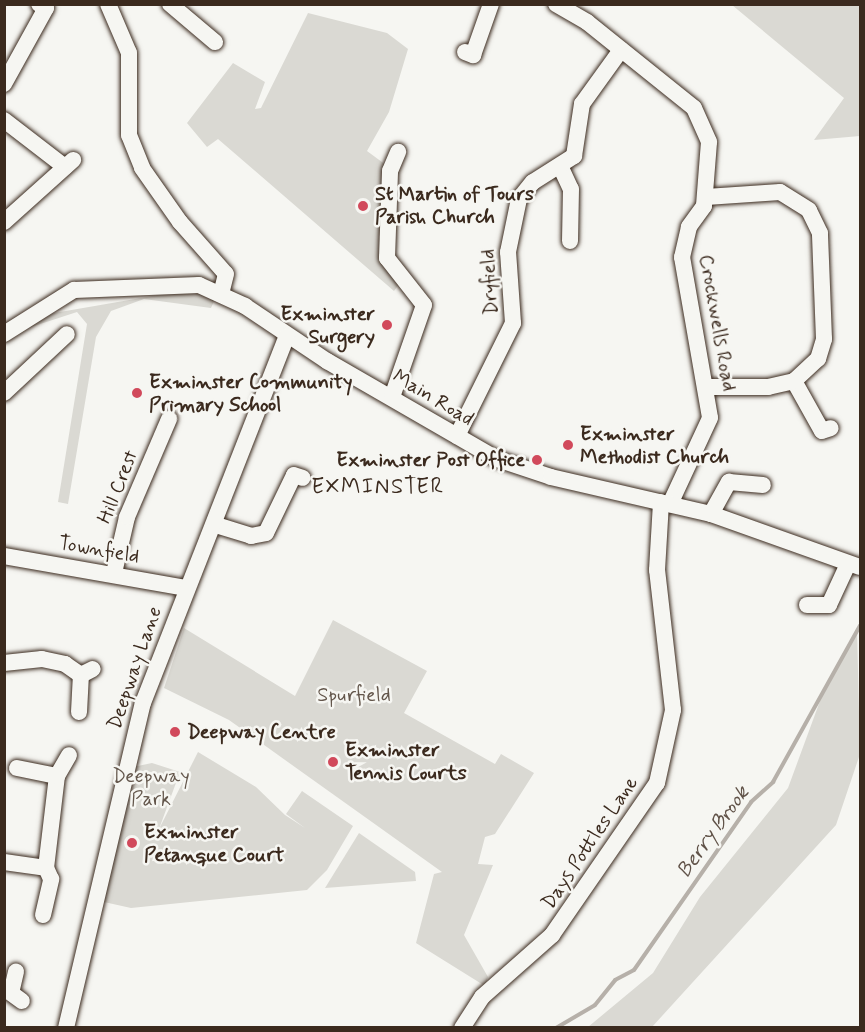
<!DOCTYPE html>
<style>
body{margin:0}
#map{position:relative;width:865px;height:1032px;overflow:hidden;background:#f6f6f2;font-family:Mynerve,sans-serif}
div>[style]{position:absolute}
.green>*{inset:0;background:#dad9d3}
.stream>*{height:4px;margin:-2px;padding:0 2px;transform-origin:2px;border-radius:2px;background:#b6b0a9}
.roads{filter:drop-shadow(0 0 2px #3b2a1e) drop-shadow(0 0 2px #3b2a1e)}
.minor>*{height:16px;margin:-8px;padding:0 8px;transform-origin:8px;border-radius:8px;background:#f6f6f2}
.dots>*{width:16px;height:16px;translate:-50% -50%;box-sizing:border-box;border:3px solid #f6f6f2;border-radius:50%}
span{translate:-50% -50%;white-space:nowrap;text-align:center;line-height:1.15;-webkit-text-stroke:5px #f6f6f2;paint-order:stroke}
.poi-label{font-size:20px;color:#3b2a1e;font-weight:700}
.left{translate:0 -50%;text-align:left}
.right{translate:-100% -50%;text-align:right}
.street-label{font-size:20px;color:#3b2a1e}
.park-label{font-size:20px;color:#63564b}
.water-label{font-size:21px;color:#605248;font-style:italic}
.quarter-label{font-size:22px;color:#3b2a1e;letter-spacing:1.5px}
.frame{position:absolute;inset:0;border:6px solid #3b2a1e;pointer-events:none}
</style>
<div id="map">
<div class="green">
<i style="clip-path:polygon(732px 5px,860px 5px,860px 136px,814px 140px,844px 98px)"></i>
<i style="clip-path:polygon(308px 13px,387px 33px,408px 49px,389px 112px,367px 151px,386px 165px,386px 220px,379px 237px,399px 284px,394px 291px,218px 139px,207px 147px,187px 123px,233px 63px,265px 82px,255px 109px,261px 108px)"></i>
<i style="clip-path:polygon(193px 289px,215px 299px,211px 308px,144px 299px,111px 311px,96px 337px,68px 504px,58px 502px,87px 324px,77px 312px,28px 328px,31px 317px)"></i>
<i style="clip-path:polygon(333px 620px,427px 671px,404px 713px,495px 764px,501px 754px,534px 773px,495px 834px,485px 837px,478px 864px,493px 865px,464px 935px,488px 977px,485px 986px,416px 943px,434px 874px,442px 872px,229px 720px,164px 688px,184px 628px,295px 696px)"></i>
<i style="clip-path:polygon(857px 628px,860px 754px,836px 825px,652px 1027px,588px 1027px,653px 973px,700px 897px,788px 788px,824px 690px)"></i>
<i style="clip-path:polygon(198px 752px,256px 787px,285px 815px,305px 828px,286px 814px,302px 791px,353px 826px,327px 870px,307px 890px,131px 908px,104px 902px,133px 767px,152px 763px,180px 772px,159px 829px)"></i>
<i style="clip-path:polygon(359px 833px,415px 872px,416px 881px,325px 888px)"></i>
</div>
<div class="stream">
<i style="left:556px;top:1028px;width:45px;rotate:-30.5deg"></i>
<i style="left:595px;top:1005px;width:32px;rotate:-51deg"></i>
<i style="left:615px;top:980px;width:21px;rotate:-28deg"></i>
<i style="left:634px;top:970px;width:205px;rotate:-55.1deg"></i>
<i style="left:751px;top:802px;width:30px;rotate:-42deg"></i>
<i style="left:773px;top:782px;width:179px;rotate:-60.9deg"></i>
</div>
<div class="roads">
<div class="minor">
<i style="left:108px;top:4px;width:53px;rotate:66.8deg"></i>
<i style="left:129px;top:53px;width:82px;rotate:90deg"></i>
<i style="left:129px;top:135px;width:35px;rotate:68deg"></i>
<i style="left:142px;top:168px;width:66px;rotate:54.9deg"></i>
<i style="left:180px;top:222px;width:69px;rotate:48.5deg"></i>
<i style="left:226px;top:274px;width:21px;rotate:104deg"></i>
<i style="left:170px;top:4px;width:59px;rotate:40.2deg"></i>
<i style="left:556px;top:4px;width:36px;rotate:30deg"></i>
<i style="left:587px;top:22px;width:137px;rotate:38.8deg"></i>
<i style="left:694px;top:108px;width:37px;rotate:66deg"></i>
<i style="left:709px;top:142px;width:64px;rotate:94.5deg"></i>
<i style="left:704px;top:206px;width:26px;rotate:126deg"></i>
<i style="left:689px;top:227px;width:31px;rotate:103deg"></i>
<i style="left:682px;top:257px;width:163px;rotate:80.1deg"></i>
<i style="left:710px;top:418px;width:95px;rotate:114.9deg"></i>
<i style="left:465px;top:52px;width:9px;rotate:21deg"></i>
<i style="left:473px;top:55px;width:54px;rotate:-70.6deg"></i>
<i style="left:4px;top:84px;width:87px;rotate:-61.1deg"></i>
<i style="left:46px;top:8px;width:8px;rotate:-150deg"></i>
<i style="left:4px;top:120px;width:77px;rotate:37.6deg"></i>
<i style="left:561px;top:168px;width:23px;rotate:65deg"></i>
<i style="left:571px;top:189px;width:52px;rotate:91.1deg"></i>
<i style="left:4px;top:222px;width:93px;rotate:-41.9deg"></i>
<i style="left:4px;top:334px;width:83px;rotate:-32.2deg"></i>
<i style="left:74px;top:290px;width:125px;rotate:-2.3deg"></i>
<i style="left:199px;top:285px;width:51px;rotate:24.5deg"></i>
<i style="left:245px;top:306px;width:99px;rotate:33.9deg"></i>
<i style="left:327px;top:361px;width:196px;rotate:30deg"></i>
<i style="left:497px;top:459px;width:57px;rotate:18.4deg"></i>
<i style="left:551px;top:477px;width:164px;rotate:13deg"></i>
<i style="left:711px;top:514px;width:158px;rotate:19.6deg"></i>
<i style="left:794px;top:381px;width:57px;rotate:60.8deg"></i>
<i style="left:822px;top:431px;width:9px;rotate:-18deg"></i>
<i style="left:706px;top:387px;width:62px"></i>
<i style="left:768px;top:387px;width:27px;rotate:-13deg"></i>
<i style="left:794px;top:381px;width:33px;rotate:-43deg"></i>
<i style="left:818px;top:359px;width:21px;rotate:-73deg"></i>
<i style="left:824px;top:339px;width:106px;rotate:-92.2deg"></i>
<i style="left:820px;top:233px;width:25px;rotate:-116deg"></i>
<i style="left:809px;top:210px;width:34px;rotate:-148deg"></i>
<i style="left:780px;top:192px;width:74px;rotate:176.1deg"></i>
<i style="left:4px;top:393px;width:86px;rotate:-43.1deg"></i>
<i style="left:392px;top:397px;width:97px;rotate:-70.8deg"></i>
<i style="left:424px;top:305px;width:60px;rotate:-128.2deg"></i>
<i style="left:387px;top:258px;width:87px;rotate:-88deg"></i>
<i style="left:390px;top:171px;width:21px;rotate:-67deg"></i>
<i style="left:457px;top:436px;width:126px;rotate:-63.6deg"></i>
<i style="left:513px;top:323px;width:71px;rotate:-94deg"></i>
<i style="left:508px;top:252px;width:54px;rotate:-78.3deg"></i>
<i style="left:519px;top:199px;width:22px;rotate:-51deg"></i>
<i style="left:533px;top:182px;width:49px;rotate:-32.4deg"></i>
<i style="left:574px;top:156px;width:53px;rotate:-81.3deg"></i>
<i style="left:582px;top:104px;width:67px;rotate:-54.2deg"></i>
<i style="left:711px;top:514px;width:37px;rotate:-61deg"></i>
<i style="left:729px;top:482px;width:34px;rotate:5deg"></i>
<i style="left:216px;top:525px;width:37px;rotate:17deg"></i>
<i style="left:251px;top:536px;width:15px;rotate:-11deg"></i>
<i style="left:266px;top:533px;width:64px;rotate:-64.2deg"></i>
<i style="left:294px;top:475px;width:9px;rotate:18deg"></i>
<i style="left:4px;top:556px;width:184px;rotate:10deg"></i>
<i style="left:114px;top:573px;width:57px;rotate:-76.9deg"></i>
<i style="left:127px;top:517px;width:107px;rotate:-66.8deg"></i>
<i style="left:807px;top:605px;width:22px"></i>
<i style="left:829px;top:605px;width:45px;rotate:-65.1deg"></i>
<i style="left:4px;top:663px;width:38px;rotate:-6deg"></i>
<i style="left:42px;top:659px;width:24px;rotate:12deg"></i>
<i style="left:65px;top:664px;width:19px;rotate:35deg"></i>
<i style="left:81px;top:675px;width:13px;rotate:-27deg"></i>
<i style="left:79px;top:712px;width:37px;rotate:-87deg"></i>
<i style="left:17px;top:768px;width:41px;rotate:11.3deg"></i>
<i style="left:4px;top:862px;width:42px;rotate:8.1deg"></i>
<i style="left:46px;top:868px;width:93px;rotate:-83.2deg"></i>
<i style="left:57px;top:776px;width:24px;rotate:-60deg"></i>
<i style="left:43px;top:915px;width:37px;rotate:-77deg"></i>
<i style="left:51px;top:879px;width:12px;rotate:-114deg"></i>
<i style="left:4px;top:988px;width:22px;rotate:36deg"></i>
<i style="left:12px;top:989px;width:18px;rotate:-77deg"></i>
<i style="left:66px;top:1028px;width:334px;rotate:-76.7deg"></i>
<i style="left:143px;top:703px;width:394px;rotate:-68.6deg"></i>
<i style="left:462px;top:1028px;width:37px;rotate:-57deg"></i>
<i style="left:482px;top:997px;width:94px;rotate:-41.5deg"></i>
<i style="left:552px;top:935px;width:185px;rotate:-55.4deg"></i>
<i style="left:657px;top:783px;width:75px;rotate:-77.6deg"></i>
<i style="left:673px;top:710px;width:141px;rotate:-96.5deg"></i>
<i style="left:657px;top:570px;width:68px;rotate:-86.6deg"></i>
</div>
</div>
<div class="dots">
<i style="left:363px;top:206px;background:#d1495b"></i>
<i style="left:387px;top:325px;background:#d1495b"></i>
<i style="left:137px;top:393px;background:#d1495b"></i>
<i style="left:568px;top:445px;background:#d1495b"></i>
<i style="left:537px;top:460px;background:#d1495b"></i>
<i style="left:175px;top:732px;background:#d1495b"></i>
<i style="left:333px;top:762px;background:#d1495b"></i>
<i style="left:132px;top:843px;background:#d1495b"></i>
</div>
<div class="poi-label">
<span class="left" style="left:375px;top:206px">St Martin of Tours<br>Parish Church</span>
<span class="right" style="left:375px;top:326px">Exminster<br>Surgery</span>
<span class="left" style="left:149px;top:394px">Exminster Community<br>Primary School</span>
<span class="left" style="left:580px;top:446px">Exminster<br>Methodist Church</span>
<span class="right" style="left:525px;top:460px">Exminster Post Office</span>
<span class="left" style="left:187px;top:732px">Deepway Centre</span>
<span class="left" style="left:345px;top:762px">Exminster<br>Tennis Courts</span>
<span class="left" style="left:144px;top:844px">Exminster<br>Petanque Court</span>
</div>
<div class="street-label">
<span style="left:490px;top:282px;rotate:-93deg">Dryfield</span>
<span style="left:717px;top:323px;rotate:80deg">Crockwells Road</span>
<span style="left:433px;top:398px;rotate:31deg">Main Road</span>
<span style="left:118px;top:487px;rotate:-68deg">Hill Crest</span>
<span style="left:99px;top:550px;rotate:10deg">Townfield</span>
<span style="left:135px;top:668px;rotate:-71deg">Deepway Lane</span>
<span style="left:590px;top:843px;rotate:-56deg">Days Pottles Lane</span>
</div>
<div class="park-label">
<span style="left:354px;top:695px">Spurfield</span>
<span style="left:151px;top:788px">Deepway<br>Park</span>
</div>
<div class="water-label">
<span style="left:713px;top:832px;rotate:-54deg">Berry Brook</span>
</div>
<div class="quarter-label">
<span style="left:378px;top:488px">EXMINSTER</span>
</div>
<div class="frame"></div>
</div>
